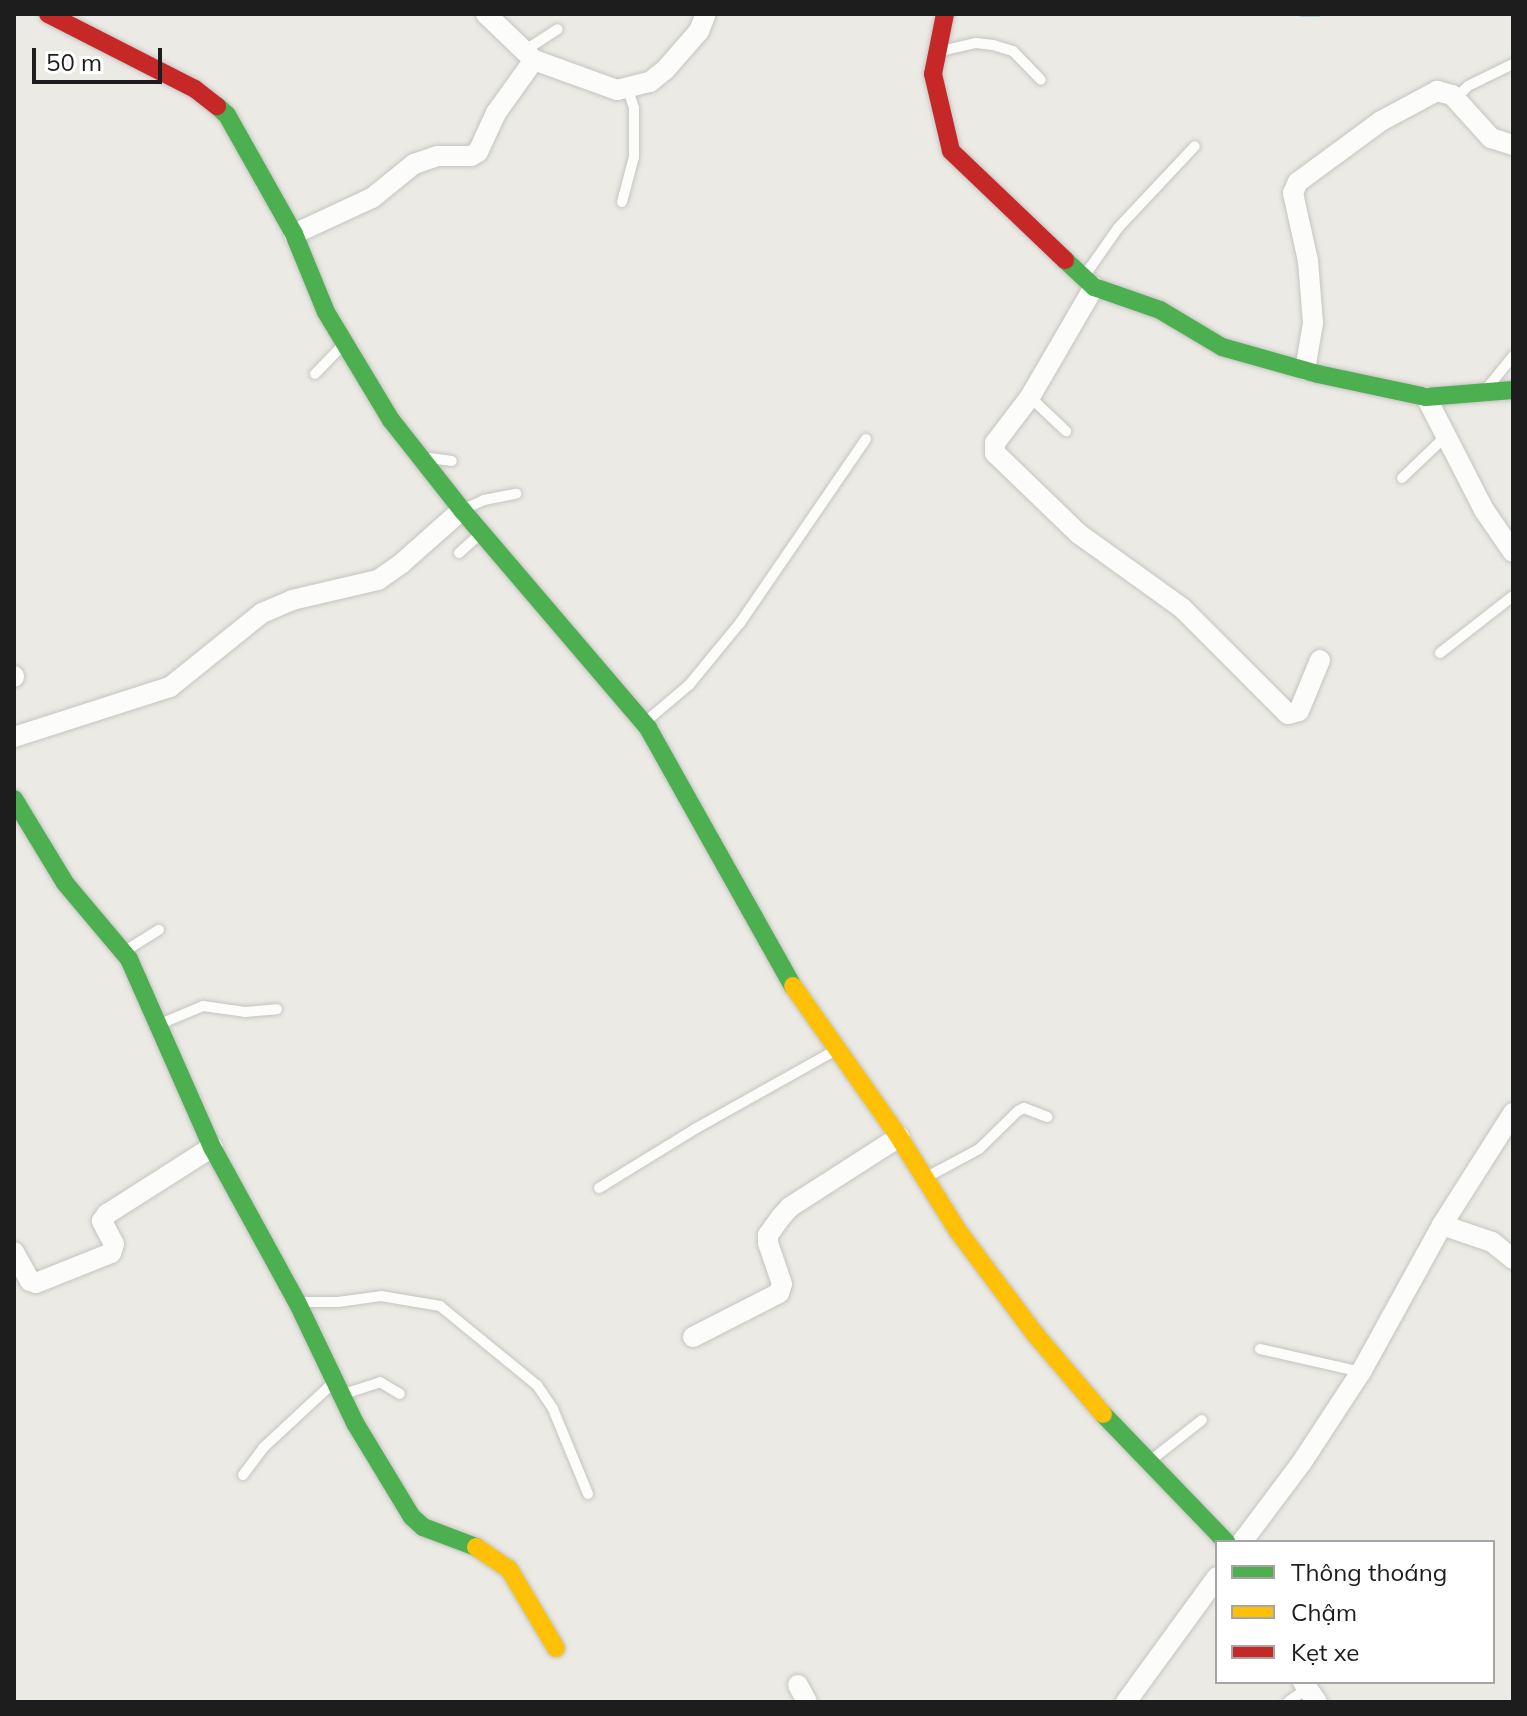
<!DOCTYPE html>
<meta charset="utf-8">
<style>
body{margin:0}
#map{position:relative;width:1527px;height:1716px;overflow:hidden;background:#eceae4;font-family:Mulish,sans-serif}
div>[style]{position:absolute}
.stream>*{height:5px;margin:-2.5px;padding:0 2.5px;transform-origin:2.5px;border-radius:2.5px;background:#b5d4e2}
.roads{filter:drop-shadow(0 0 2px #c4c4c1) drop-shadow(0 0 2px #c4c4c1)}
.lane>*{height:10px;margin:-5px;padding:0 5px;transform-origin:5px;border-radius:5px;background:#fcfcfb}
.street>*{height:20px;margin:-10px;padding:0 10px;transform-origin:10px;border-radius:10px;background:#fcfcfb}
.fast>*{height:18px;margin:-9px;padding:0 9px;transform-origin:9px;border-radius:9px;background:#4caf50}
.slow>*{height:18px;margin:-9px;padding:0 9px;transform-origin:9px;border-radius:9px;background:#ffc107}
.jam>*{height:18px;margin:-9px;padding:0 9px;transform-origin:9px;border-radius:9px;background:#c62828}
span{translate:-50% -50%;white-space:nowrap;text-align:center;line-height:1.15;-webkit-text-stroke:6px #fff;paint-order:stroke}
.frame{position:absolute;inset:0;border:16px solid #1d1d1d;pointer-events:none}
.legend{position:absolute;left:1215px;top:1540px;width:280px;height:144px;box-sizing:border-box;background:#fff;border:2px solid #a5a5a5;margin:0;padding:10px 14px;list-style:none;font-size:24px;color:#1d1d1d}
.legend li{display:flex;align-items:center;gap:16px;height:40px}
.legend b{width:40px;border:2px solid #a5a5a5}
.scale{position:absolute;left:32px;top:48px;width:130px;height:36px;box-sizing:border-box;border:4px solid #1d1d1d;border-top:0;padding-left:10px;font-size:24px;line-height:28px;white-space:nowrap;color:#1d1d1d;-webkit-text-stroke:6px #fff;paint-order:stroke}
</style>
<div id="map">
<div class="stream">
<i style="left:1301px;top:14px;width:17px"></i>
</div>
<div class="roads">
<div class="lane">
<i style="left:524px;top:51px;width:40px;rotate:-32.9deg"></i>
<i style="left:941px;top:51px;width:36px;rotate:-13deg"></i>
<i style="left:976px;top:43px;width:17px;rotate:7deg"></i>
<i style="left:993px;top:45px;width:21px;rotate:17deg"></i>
<i style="left:1013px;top:51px;width:40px;rotate:46deg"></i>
<i style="left:1456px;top:98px;width:17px;rotate:-45deg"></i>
<i style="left:1468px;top:86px;width:50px;rotate:-26.1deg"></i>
<i style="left:622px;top:202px;width:47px;rotate:-75.1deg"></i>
<i style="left:634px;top:157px;width:49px;rotate:-90deg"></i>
<i style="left:634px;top:108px;width:20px;rotate:-108deg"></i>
<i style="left:1085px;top:275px;width:57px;rotate:-54.9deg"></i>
<i style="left:1118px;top:228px;width:112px;rotate:-46.8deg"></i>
<i style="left:315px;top:374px;width:39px;rotate:-46deg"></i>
<i style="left:1488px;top:387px;width:40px;rotate:-51deg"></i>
<i style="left:1030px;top:397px;width:50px;rotate:43.4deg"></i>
<i style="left:430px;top:458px;width:22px;rotate:8deg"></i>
<i style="left:1402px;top:478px;width:61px;rotate:-43.7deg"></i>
<i style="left:464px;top:509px;width:22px;rotate:-24deg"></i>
<i style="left:484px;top:500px;width:33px;rotate:-11deg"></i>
<i style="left:459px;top:553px;width:28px;rotate:-42deg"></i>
<i style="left:1440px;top:653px;width:93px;rotate:-38deg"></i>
<i style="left:644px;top:723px;width:59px;rotate:-40.2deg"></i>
<i style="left:689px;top:685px;width:80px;rotate:-50.6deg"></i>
<i style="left:740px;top:623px;width:223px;rotate:-55.6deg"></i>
<i style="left:125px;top:951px;width:40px;rotate:-32deg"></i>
<i style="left:160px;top:1024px;width:47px;rotate:-22.7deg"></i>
<i style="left:203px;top:1006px;width:42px;rotate:8.1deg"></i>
<i style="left:245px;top:1012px;width:32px;rotate:-5deg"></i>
<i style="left:927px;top:1177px;width:59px;rotate:-28.3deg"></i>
<i style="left:979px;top:1149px;width:54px;rotate:-44.3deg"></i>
<i style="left:1018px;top:1111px;width:7px;rotate:-27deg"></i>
<i style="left:1024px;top:1108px;width:25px;rotate:21deg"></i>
<i style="left:599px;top:1188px;width:113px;rotate:-31.6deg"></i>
<i style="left:695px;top:1129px;width:162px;rotate:-29.3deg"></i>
<i style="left:299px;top:1302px;width:39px"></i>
<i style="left:338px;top:1302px;width:43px;rotate:-7.9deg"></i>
<i style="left:381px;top:1296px;width:60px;rotate:9.6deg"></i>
<i style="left:440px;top:1306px;width:125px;rotate:39.2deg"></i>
<i style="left:537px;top:1385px;width:29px;rotate:56deg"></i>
<i style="left:553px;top:1409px;width:92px;rotate:67.6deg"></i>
<i style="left:1260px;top:1349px;width:104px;rotate:12.8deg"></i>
<i style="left:344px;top:1394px;width:38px;rotate:-18deg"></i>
<i style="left:380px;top:1382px;width:23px;rotate:31deg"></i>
<i style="left:1150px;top:1461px;width:66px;rotate:-38.3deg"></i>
<i style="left:243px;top:1475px;width:34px;rotate:-53deg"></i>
<i style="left:263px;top:1448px;width:97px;rotate:-42.9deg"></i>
<i style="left:1288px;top:1702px;width:24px;rotate:-36deg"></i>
</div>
<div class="street">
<i style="left:486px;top:14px;width:66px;rotate:43.8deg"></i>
<i style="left:534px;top:60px;width:88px;rotate:19.9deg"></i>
<i style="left:617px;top:90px;width:34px;rotate:-14deg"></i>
<i style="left:650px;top:82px;width:19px;rotate:-39deg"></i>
<i style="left:665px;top:70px;width:52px;rotate:-48.9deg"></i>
<i style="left:699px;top:31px;width:18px;rotate:-68deg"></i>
<i style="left:294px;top:234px;width:86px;rotate:-24.8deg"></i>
<i style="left:372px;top:198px;width:54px;rotate:-39deg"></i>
<i style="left:414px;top:164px;width:24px;rotate:-19deg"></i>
<i style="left:437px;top:156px;width:34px"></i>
<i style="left:471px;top:156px;width:8px;rotate:-30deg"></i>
<i style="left:478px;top:152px;width:43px;rotate:-65.2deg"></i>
<i style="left:496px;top:113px;width:65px;rotate:-54.4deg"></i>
<i style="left:1094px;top:287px;width:127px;rotate:120.2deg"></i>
<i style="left:1030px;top:397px;width:58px;rotate:127.3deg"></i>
<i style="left:995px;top:443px;width:10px;rotate:90deg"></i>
<i style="left:995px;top:453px;width:117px;rotate:44deg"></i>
<i style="left:1079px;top:534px;width:127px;rotate:35.7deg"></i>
<i style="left:1182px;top:608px;width:150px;rotate:45deg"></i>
<i style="left:1288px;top:714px;width:11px;rotate:-15deg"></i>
<i style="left:1299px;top:711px;width:55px;rotate:-67.6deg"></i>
<i style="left:1305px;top:370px;width:48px;rotate:-80.3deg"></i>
<i style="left:1313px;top:323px;width:62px;rotate:-94.6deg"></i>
<i style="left:1308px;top:261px;width:70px;rotate:-102.4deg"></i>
<i style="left:1293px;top:193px;width:12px;rotate:-66deg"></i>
<i style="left:1298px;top:182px;width:103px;rotate:-36.3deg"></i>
<i style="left:1381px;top:121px;width:64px;rotate:-28.2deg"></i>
<i style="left:1437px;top:91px;width:16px;rotate:15deg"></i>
<i style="left:1452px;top:95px;width:58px;rotate:47.8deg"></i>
<i style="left:1491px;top:138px;width:23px;rotate:18deg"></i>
<i style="left:1426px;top:397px;width:127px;rotate:62.8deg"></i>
<i style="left:1484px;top:510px;width:51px;rotate:55.4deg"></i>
<i style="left:14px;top:676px;width:1px;rotate:90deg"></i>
<i style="left:14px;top:737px;width:164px;rotate:-17.8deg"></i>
<i style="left:170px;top:687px;width:118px;rotate:-38.8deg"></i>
<i style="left:262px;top:613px;width:33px;rotate:-23deg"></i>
<i style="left:292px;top:600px;width:88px;rotate:-13.1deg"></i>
<i style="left:378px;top:580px;width:29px;rotate:-35deg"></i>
<i style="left:402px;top:563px;width:80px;rotate:-41.5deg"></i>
<i style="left:1442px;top:1225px;width:53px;rotate:18.8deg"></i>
<i style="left:1492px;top:1242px;width:27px;rotate:39deg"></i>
<i style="left:14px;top:1252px;width:33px;rotate:61deg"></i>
<i style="left:30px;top:1281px;width:6px;rotate:18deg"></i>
<i style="left:36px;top:1283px;width:81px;rotate:-21.8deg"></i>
<i style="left:111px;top:1253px;width:9px;rotate:-72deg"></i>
<i style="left:114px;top:1244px;width:26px;rotate:-118deg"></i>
<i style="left:102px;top:1221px;width:9px;rotate:-54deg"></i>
<i style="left:107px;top:1214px;width:125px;rotate:-32.5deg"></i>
<i style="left:693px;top:1337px;width:97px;rotate:-27.1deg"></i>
<i style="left:779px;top:1293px;width:9px;rotate:-72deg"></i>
<i style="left:782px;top:1284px;width:43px;rotate:-108.9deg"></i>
<i style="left:768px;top:1243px;width:8px;rotate:-90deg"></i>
<i style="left:768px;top:1235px;width:22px;rotate:-54deg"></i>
<i style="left:781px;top:1217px;width:13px;rotate:-48deg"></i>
<i style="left:790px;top:1207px;width:130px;rotate:-32.7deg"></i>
<i style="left:1242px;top:1542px;width:100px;rotate:-53.1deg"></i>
<i style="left:1302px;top:1462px;width:108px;rotate:-56.8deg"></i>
<i style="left:1361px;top:1372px;width:168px;rotate:-61.1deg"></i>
<i style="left:1442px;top:1225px;width:133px;rotate:-57.6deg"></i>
<i style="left:1303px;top:1682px;width:24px;rotate:55deg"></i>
<i style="left:798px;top:1685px;width:19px;rotate:62deg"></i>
<i style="left:1126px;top:1702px;width:155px;rotate:-53.9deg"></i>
</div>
<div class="fast">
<i style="left:217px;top:106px;width:13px;rotate:42deg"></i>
<i style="left:227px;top:115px;width:137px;rotate:60.6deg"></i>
<i style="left:294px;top:234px;width:84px;rotate:67.7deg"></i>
<i style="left:326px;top:312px;width:126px;rotate:59deg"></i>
<i style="left:391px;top:420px;width:115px;rotate:51.7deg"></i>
<i style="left:462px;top:510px;width:287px;rotate:49.5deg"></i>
<i style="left:648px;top:728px;width:296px;rotate:60.7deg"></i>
<i style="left:1065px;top:260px;width:40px;rotate:43deg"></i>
<i style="left:1094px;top:287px;width:70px;rotate:19.2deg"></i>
<i style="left:1160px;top:310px;width:72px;rotate:30.8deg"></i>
<i style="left:1222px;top:347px;width:100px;rotate:15.7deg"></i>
<i style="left:1318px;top:374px;width:110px;rotate:12deg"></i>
<i style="left:1426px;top:397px;width:87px;rotate:-4.6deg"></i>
<i style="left:14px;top:799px;width:98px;rotate:58.7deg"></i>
<i style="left:65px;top:883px;width:99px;rotate:49.9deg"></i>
<i style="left:129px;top:959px;width:206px;rotate:66.2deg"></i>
<i style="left:212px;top:1147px;width:177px;rotate:61.3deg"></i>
<i style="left:297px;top:1302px;width:134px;rotate:64.4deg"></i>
<i style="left:355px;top:1423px;width:110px;rotate:58.8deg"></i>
<i style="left:412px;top:1517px;width:15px;rotate:42deg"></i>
<i style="left:423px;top:1527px;width:57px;rotate:20.7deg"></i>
<i style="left:1103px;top:1414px;width:178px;rotate:46.1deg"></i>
</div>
<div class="slow">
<i style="left:793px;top:986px;width:184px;rotate:54.9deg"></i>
<i style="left:899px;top:1137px;width:111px;rotate:57.9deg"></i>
<i style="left:958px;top:1231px;width:129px;rotate:53.2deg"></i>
<i style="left:1035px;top:1334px;width:105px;rotate:49.6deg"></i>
<i style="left:476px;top:1547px;width:40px;rotate:34deg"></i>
<i style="left:509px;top:1569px;width:92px;rotate:59.3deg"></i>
</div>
<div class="jam">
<i style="left:48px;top:14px;width:165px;rotate:27deg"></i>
<i style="left:195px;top:89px;width:28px;rotate:38deg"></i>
<i style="left:945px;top:14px;width:61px;rotate:101.3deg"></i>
<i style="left:933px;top:74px;width:79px;rotate:76.8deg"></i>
<i style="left:951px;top:151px;width:158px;rotate:43.7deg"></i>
</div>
</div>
<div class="frame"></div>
<ul class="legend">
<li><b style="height:10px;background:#4caf50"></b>Thông thoáng</li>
<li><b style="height:10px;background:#ffc107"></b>Chậm</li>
<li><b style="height:10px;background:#c62828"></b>Kẹt xe</li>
</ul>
<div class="scale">50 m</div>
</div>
